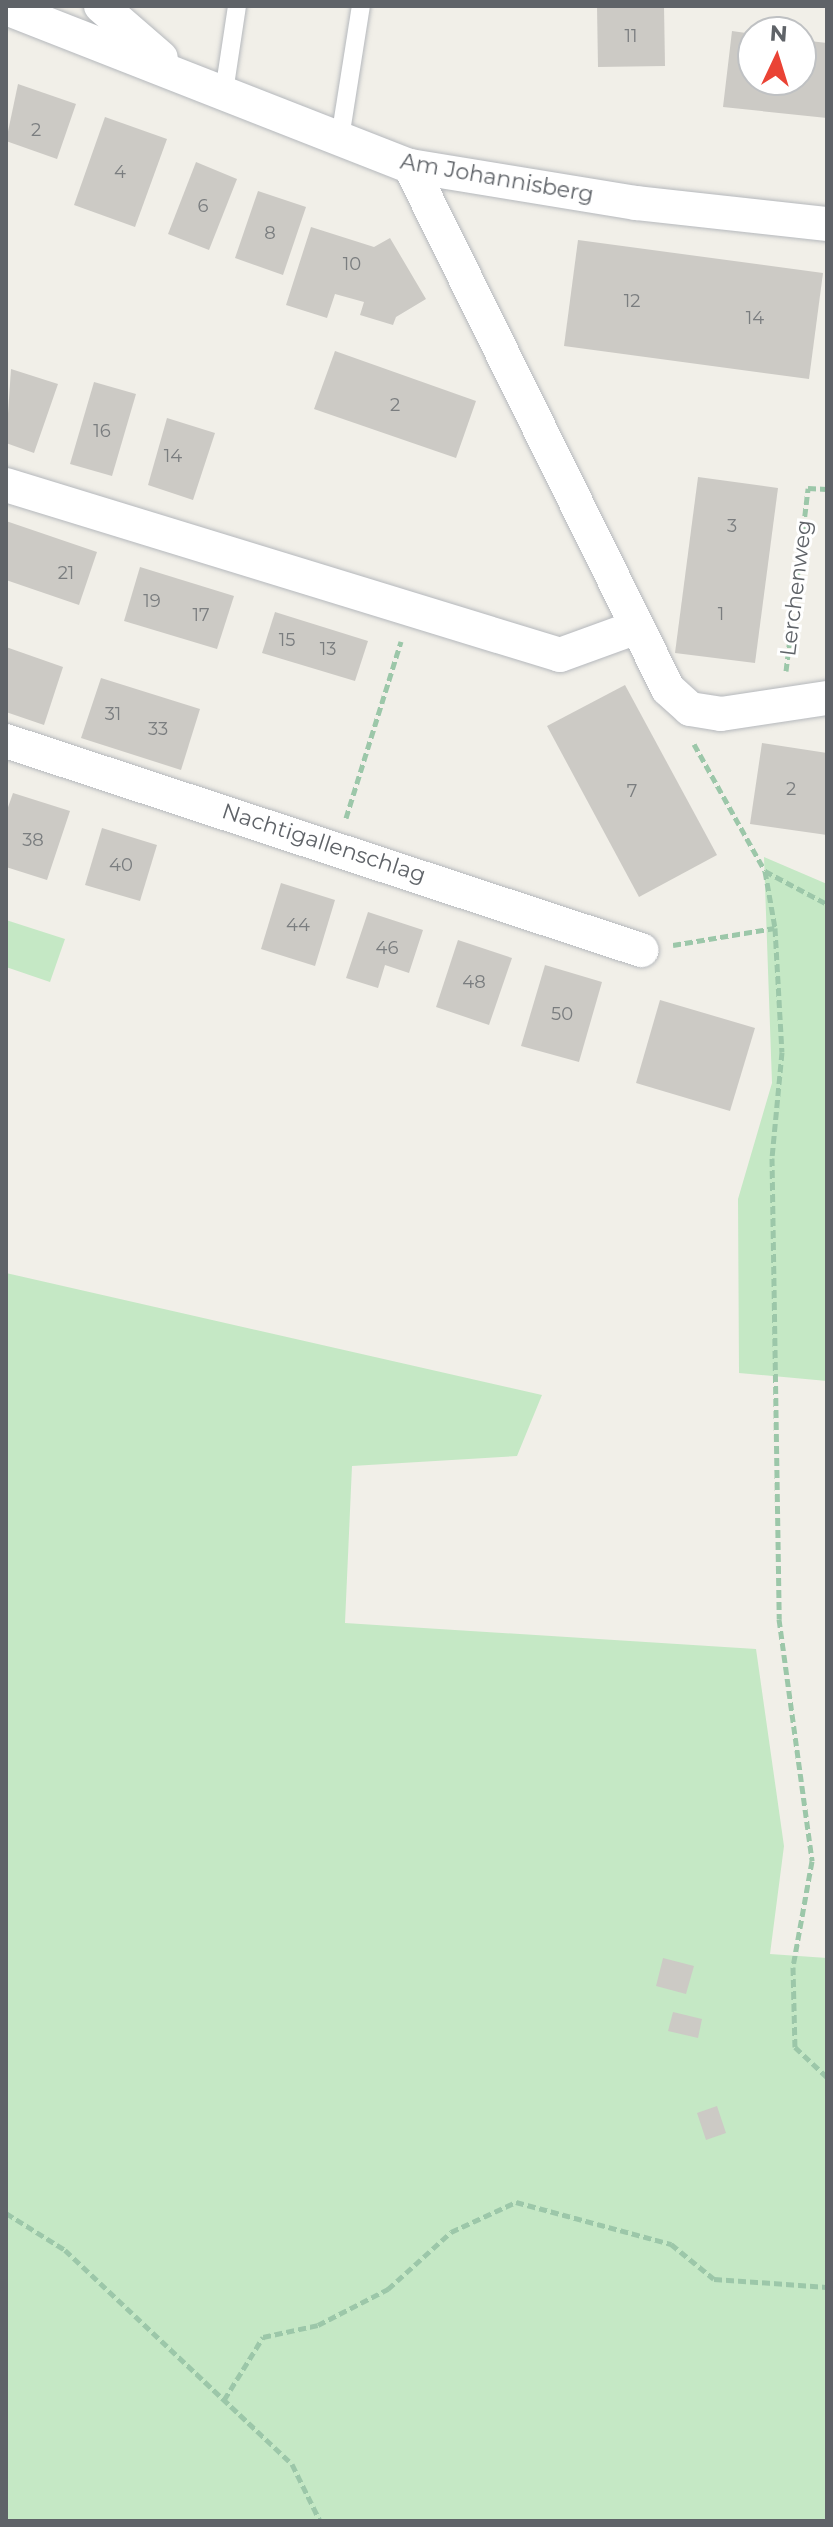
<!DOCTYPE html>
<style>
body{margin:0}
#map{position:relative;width:833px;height:2527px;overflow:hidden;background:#f1efe8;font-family:Montserrat,sans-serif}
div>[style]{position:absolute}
.green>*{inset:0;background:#c5e8c5}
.building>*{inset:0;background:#cccac5}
.path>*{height:5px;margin-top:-2.5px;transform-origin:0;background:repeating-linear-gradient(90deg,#9cc7a9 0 8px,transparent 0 12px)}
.roads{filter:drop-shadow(0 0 2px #b5b8bc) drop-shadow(0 0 2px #b5b8bc)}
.service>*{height:18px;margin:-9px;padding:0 9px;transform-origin:9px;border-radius:9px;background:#fff}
.minor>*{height:34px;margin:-17px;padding:0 17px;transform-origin:17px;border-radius:17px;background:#fff}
span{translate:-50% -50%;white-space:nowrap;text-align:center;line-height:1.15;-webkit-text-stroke:6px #fff;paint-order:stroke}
.number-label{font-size:18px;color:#7a7d7f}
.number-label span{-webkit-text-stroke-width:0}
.street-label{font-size:22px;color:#5f6368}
.frame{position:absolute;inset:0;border:8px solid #5f6368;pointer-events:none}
.north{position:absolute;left:737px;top:16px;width:80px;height:80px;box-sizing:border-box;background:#fff;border:2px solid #bfc1c3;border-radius:50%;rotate:4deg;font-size:22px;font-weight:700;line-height:32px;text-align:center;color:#5f6368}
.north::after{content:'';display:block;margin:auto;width:28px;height:36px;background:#ea4335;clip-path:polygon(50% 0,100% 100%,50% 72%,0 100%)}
</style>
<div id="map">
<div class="green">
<i style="clip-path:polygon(764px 857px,827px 884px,827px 1381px,739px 1373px,738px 1199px,772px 1083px)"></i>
<i style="clip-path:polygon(6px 920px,65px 939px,50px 982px,6px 967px)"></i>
<i style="clip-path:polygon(6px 1273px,542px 1395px,517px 1456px,352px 1466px,345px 1623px,756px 1649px,784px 1846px,770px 1954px,827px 1958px,827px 2521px,6px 2521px)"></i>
</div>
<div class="building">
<i style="clip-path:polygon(597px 6px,664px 6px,665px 66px,598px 67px)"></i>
<i style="clip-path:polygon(732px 31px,753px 34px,753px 80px,801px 80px,801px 40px,827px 43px,827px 118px,723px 107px)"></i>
<i style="clip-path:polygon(18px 84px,76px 104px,57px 159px,6px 141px)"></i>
<i style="clip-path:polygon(105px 117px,167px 139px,135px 227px,74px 205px)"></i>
<i style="clip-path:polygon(196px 162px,237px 179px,209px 250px,168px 234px)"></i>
<i style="clip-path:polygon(258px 191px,306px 207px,283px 275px,235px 258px)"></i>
<i style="clip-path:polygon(311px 227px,374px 247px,390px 238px,426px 299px,396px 317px,393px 325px,360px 315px,364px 302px,335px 294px,327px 318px,286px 305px)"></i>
<i style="clip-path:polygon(578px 240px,823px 273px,809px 379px,564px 346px)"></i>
<i style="clip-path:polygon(335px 351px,476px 401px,456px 458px,314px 409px)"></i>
<i style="clip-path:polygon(11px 369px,58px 384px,34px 453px,6px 443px)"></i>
<i style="clip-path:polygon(94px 382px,136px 394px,112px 476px,70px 464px)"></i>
<i style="clip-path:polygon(167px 418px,215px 433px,193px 500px,148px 485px)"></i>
<i style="clip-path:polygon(698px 477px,778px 488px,755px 663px,675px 653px)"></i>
<i style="clip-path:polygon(6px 521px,97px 552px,79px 605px,6px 580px)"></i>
<i style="clip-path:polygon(140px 567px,234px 596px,217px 649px,124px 621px)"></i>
<i style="clip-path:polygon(275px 612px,368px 641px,355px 681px,262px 653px)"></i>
<i style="clip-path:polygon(6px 647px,63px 667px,44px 725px,6px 712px)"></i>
<i style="clip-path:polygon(101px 678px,200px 709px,181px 770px,81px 738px)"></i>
<i style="clip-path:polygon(625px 685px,717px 855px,639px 897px,547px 726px)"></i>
<i style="clip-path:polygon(762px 743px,827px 753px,827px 835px,750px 824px)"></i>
<i style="clip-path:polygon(13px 793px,70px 811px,47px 880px,6px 867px,6px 813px)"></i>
<i style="clip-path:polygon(102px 828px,157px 845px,140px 901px,85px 885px)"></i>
<i style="clip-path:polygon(281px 883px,335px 900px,315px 966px,261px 949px)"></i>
<i style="clip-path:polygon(368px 912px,423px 930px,409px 973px,385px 965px,378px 988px,346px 978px)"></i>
<i style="clip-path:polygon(458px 940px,512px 958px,489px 1025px,436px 1007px)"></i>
<i style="clip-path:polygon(545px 965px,602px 982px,579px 1062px,521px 1046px)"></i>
<i style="clip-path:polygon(660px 1000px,755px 1028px,730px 1111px,636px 1083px)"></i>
<i style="clip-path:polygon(663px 1958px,694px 1966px,686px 1994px,656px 1986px)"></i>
<i style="clip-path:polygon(673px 2012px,702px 2019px,698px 2038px,668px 2031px)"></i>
<i style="clip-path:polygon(717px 2106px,726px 2133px,706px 2140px,697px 2113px)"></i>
</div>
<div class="path">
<i style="left:786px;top:671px;width:184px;rotate:-83.1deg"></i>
<i style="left:808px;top:488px;width:19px;rotate:3deg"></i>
<i style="left:694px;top:744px;width:145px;rotate:60.8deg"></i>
<i style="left:765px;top:871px;width:58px;rotate:80deg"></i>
<i style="left:775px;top:928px;width:124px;rotate:86.8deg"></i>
<i style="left:782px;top:1052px;width:106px;rotate:95.4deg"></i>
<i style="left:772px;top:1158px;width:461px;rotate:89.1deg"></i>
<i style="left:779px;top:1619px;width:244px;rotate:82.2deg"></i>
<i style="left:812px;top:1861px;width:108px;rotate:100.2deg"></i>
<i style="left:793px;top:1967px;width:80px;rotate:88.6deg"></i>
<i style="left:795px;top:2047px;width:44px;rotate:43.2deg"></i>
<i style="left:346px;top:818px;width:185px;rotate:-72.7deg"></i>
<i style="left:765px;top:871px;width:70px;rotate:28deg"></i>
<i style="left:673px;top:945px;width:103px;rotate:-9.5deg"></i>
<i style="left:6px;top:2213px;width:70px;rotate:32.1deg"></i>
<i style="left:65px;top:2250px;width:312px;rotate:43.3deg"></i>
<i style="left:292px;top:2464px;width:64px;rotate:63.8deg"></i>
<i style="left:224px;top:2400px;width:74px;rotate:-58.2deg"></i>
<i style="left:263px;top:2337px;width:56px;rotate:-12.3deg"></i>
<i style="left:318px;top:2325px;width:79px;rotate:-27.2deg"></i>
<i style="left:388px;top:2289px;width:85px;rotate:-42.1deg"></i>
<i style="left:451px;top:2232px;width:72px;rotate:-24.8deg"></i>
<i style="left:516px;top:2202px;width:161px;rotate:15.2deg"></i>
<i style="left:671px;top:2244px;width:55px;rotate:39.1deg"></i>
<i style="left:714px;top:2279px;width:113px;rotate:4deg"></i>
</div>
<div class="roads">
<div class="service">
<i style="left:224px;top:92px;width:87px;rotate:-81.4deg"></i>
<i style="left:340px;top:138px;width:134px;rotate:-81deg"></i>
</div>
<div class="minor">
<i style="left:101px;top:6px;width:79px;rotate:40.9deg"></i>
<i style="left:6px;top:8px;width:434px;rotate:21.4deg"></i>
<i style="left:410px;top:166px;width:229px;rotate:9.3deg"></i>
<i style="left:636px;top:203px;width:192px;rotate:6.3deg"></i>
<i style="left:410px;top:166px;width:583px;rotate:63.74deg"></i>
<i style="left:668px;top:689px;width:30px;rotate:42deg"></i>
<i style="left:690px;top:709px;width:31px;rotate:9deg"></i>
<i style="left:721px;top:714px;width:107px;rotate:-8.6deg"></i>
<i style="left:6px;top:485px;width:579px;rotate:17.06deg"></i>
<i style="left:560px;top:655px;width:79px;rotate:-20deg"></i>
<i style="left:6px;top:741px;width:669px;rotate:18.22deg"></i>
</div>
</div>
<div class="number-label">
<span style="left:631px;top:36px">11</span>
<span style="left:36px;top:130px">2</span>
<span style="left:120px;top:172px">4</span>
<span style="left:203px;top:206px">6</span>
<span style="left:270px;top:233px">8</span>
<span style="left:352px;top:264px">10</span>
<span style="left:632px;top:301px">12</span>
<span style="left:755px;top:318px">14</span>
<span style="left:395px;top:405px">2</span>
<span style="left:102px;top:431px">16</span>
<span style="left:173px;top:456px">14</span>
<span style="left:732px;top:526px">3</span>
<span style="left:66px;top:573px">21</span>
<span style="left:152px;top:601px">19</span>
<span style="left:721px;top:614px">1</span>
<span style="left:201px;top:615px">17</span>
<span style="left:287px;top:640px">15</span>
<span style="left:328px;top:649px">13</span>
<span style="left:113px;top:714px">31</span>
<span style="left:158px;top:729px">33</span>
<span style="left:791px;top:789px">2</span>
<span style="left:632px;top:791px">7</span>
<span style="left:33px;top:840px">38</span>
<span style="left:121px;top:865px">40</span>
<span style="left:298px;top:925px">44</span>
<span style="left:387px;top:948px">46</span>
<span style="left:474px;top:982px">48</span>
<span style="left:562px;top:1014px">50</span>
</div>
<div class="street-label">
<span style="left:497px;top:178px;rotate:10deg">Am Johannisberg</span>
<span style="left:796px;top:588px;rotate:-83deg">Lerchenweg</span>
<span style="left:324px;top:843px;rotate:18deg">Nachtigallenschlag</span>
</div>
<div class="frame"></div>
<div class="north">N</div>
</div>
